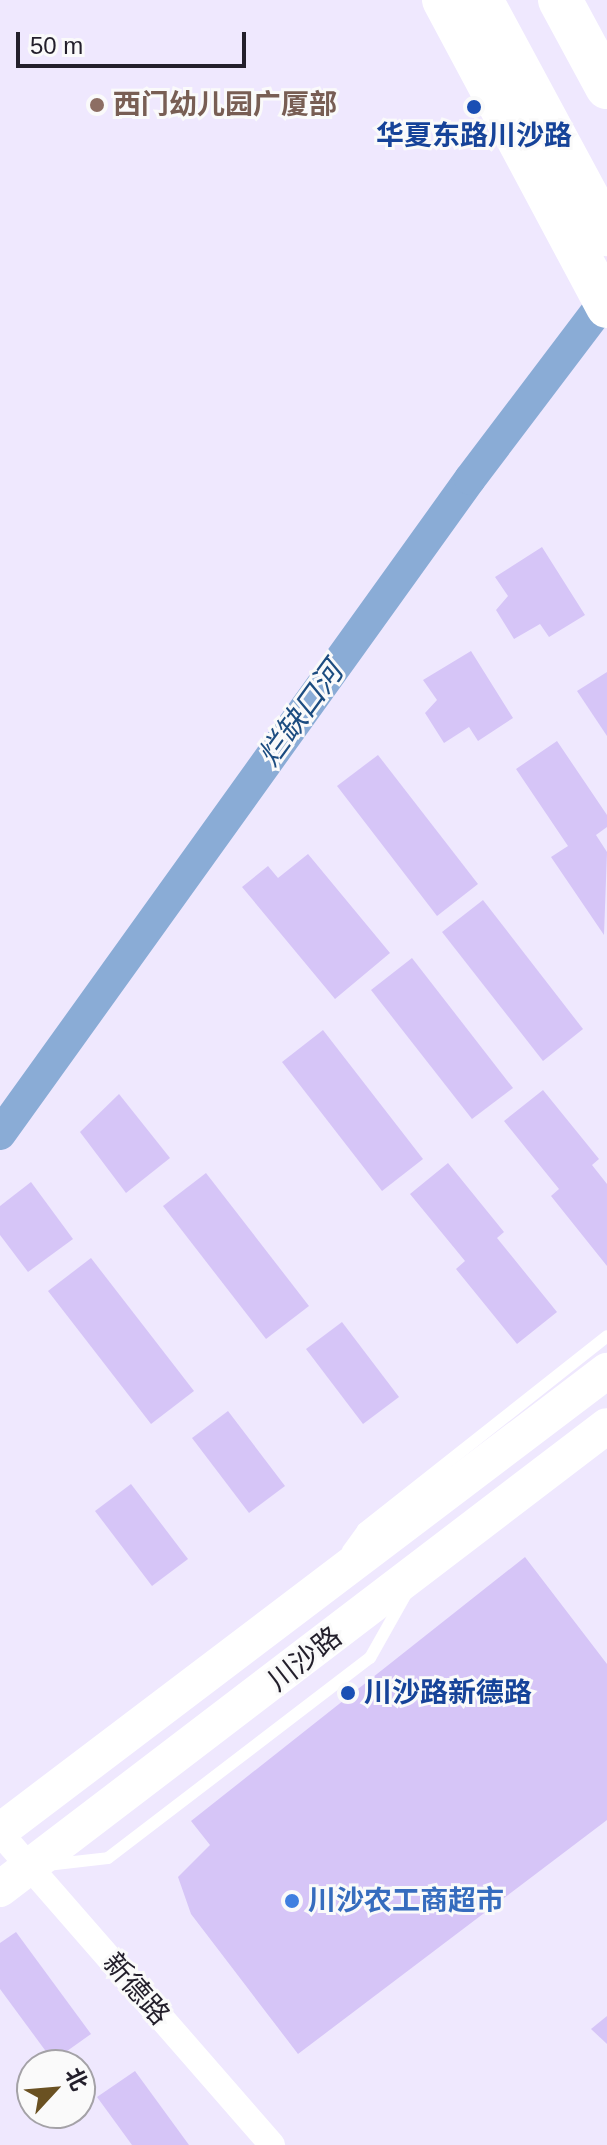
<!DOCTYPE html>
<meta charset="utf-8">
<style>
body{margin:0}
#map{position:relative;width:607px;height:2145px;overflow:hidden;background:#efe8fe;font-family:Helvetica,"Noto Sans SC",sans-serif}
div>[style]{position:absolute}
.canal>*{height:32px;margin:-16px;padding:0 16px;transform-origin:16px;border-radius:16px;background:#8aacd6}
.building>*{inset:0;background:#d6c5f7}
.service>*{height:12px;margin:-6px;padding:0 6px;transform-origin:6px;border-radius:6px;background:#fff}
.minor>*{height:26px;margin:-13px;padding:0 13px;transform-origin:13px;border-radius:13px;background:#fff}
.secondary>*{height:36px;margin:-18px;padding:0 18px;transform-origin:18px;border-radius:18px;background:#fff}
.primary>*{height:42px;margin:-21px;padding:0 21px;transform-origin:21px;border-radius:21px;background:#fff}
.trunk>*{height:44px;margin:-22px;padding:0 22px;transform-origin:22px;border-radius:22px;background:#fff}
.dots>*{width:22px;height:22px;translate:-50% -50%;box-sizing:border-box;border:4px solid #fafafa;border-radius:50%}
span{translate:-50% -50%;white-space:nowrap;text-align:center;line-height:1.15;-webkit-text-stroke:6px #fafafa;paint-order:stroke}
.education-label{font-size:28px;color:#785e54;font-weight:700}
.left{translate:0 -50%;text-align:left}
.transit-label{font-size:28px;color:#164399;font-weight:700}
.street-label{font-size:28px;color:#231f2b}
.shop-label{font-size:28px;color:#366cbe;font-weight:700}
.water-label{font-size:30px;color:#1c4c80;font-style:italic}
.north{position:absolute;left:16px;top:2049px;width:80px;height:80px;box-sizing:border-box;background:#fafafa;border:2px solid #a4a2a7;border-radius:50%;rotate:64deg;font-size:22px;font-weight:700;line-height:32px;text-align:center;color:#231f2b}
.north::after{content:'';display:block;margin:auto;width:28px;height:36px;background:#6a5122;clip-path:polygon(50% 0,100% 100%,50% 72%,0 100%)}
.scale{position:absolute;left:16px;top:32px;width:230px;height:36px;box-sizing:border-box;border:4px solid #231f2b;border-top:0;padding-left:10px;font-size:24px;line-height:28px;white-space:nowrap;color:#231f2b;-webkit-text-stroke:6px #fafafa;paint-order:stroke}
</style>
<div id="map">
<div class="canal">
<i style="left:0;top:1134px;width:806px;rotate:-54.34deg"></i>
<i style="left:470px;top:479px;width:227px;rotate:-52.9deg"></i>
</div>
<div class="building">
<i style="clip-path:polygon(542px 547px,585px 615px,549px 637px,540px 624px,514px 639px,496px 610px,508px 596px,495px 577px)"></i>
<i style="clip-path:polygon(471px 651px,513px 718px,478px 741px,469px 727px,444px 743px,425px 713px,437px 700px,423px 680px)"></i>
<i style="clip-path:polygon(607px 672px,607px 736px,577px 691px)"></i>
<i style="clip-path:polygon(557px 741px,607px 815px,607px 827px,596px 835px,607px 852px,604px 935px,551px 857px,568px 846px,516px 769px)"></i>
<i style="clip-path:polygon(378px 755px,478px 884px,437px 916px,337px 786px)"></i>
<i style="clip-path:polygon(308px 854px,390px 953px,335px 999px,242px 887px,268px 866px,278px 878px)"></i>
<i style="clip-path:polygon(483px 900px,583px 1029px,543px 1061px,442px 932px)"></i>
<i style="clip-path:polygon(412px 958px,513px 1088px,472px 1119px,371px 990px)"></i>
<i style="clip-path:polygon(323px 1030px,423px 1159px,382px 1191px,282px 1062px)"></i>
<i style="clip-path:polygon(543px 1090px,599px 1159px,592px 1165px,607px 1184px,607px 1266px,551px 1196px,559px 1189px,504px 1121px)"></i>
<i style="clip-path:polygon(119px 1094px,170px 1158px,126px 1193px,80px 1132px)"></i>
<i style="clip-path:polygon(448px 1163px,504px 1232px,497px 1238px,557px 1312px,517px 1344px,456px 1269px,465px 1261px,410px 1194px)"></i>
<i style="clip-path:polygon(206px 1173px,309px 1306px,266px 1339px,163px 1206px)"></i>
<i style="clip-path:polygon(31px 1182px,73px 1239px,28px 1272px,0 1235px,0 1206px)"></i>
<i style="clip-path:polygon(91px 1258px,194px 1391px,151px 1424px,48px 1291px)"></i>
<i style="clip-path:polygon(342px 1322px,399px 1397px,363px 1424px,306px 1349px)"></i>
<i style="clip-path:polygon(228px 1411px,285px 1486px,249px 1513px,192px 1438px)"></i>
<i style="clip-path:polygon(131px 1484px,188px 1559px,152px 1586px,95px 1511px)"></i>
<i style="clip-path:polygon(525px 1557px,607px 1664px,607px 1820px,298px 2054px,191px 1914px,178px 1877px,210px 1845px,191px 1821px)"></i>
<i style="clip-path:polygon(16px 1932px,91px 2034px,53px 2061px,0 1989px,0 1943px)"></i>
<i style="clip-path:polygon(607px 2016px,607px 2044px,591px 2029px)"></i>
<i style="clip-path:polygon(135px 2071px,189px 2145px,132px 2145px,97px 2097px)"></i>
</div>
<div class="service">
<i style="left:348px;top:1550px;width:26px;rotate:-54deg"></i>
<i style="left:363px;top:1529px;width:311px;rotate:-38.3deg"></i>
<i style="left:47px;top:1865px;width:61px;rotate:-6.5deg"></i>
<i style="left:108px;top:1858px;width:330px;rotate:-37.4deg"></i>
<i style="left:370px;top:1658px;width:71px;rotate:-60.6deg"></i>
</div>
<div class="minor">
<i style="left:0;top:1833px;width:414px;rotate:48.9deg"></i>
</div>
<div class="secondary">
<i style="left:0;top:1831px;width:762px;rotate:-37.16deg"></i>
<i style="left:0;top:1889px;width:763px;rotate:-37.34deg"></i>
</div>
<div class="primary">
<i style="left:443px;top:0;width:348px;rotate:61.9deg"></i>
</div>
<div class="trunk">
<i style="left:481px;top:0;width:266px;rotate:61.7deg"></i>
<i style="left:560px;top:0;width:99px;rotate:61.6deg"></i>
</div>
<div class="dots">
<i style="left:97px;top:105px;background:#8d6e63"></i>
<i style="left:474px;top:107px;background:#1a4fb4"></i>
<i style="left:348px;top:1693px;background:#1a4fb4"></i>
<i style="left:292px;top:1901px;background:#3f7fe0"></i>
</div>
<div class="education-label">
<span class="left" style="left:113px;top:105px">西门幼儿园广厦部</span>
</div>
<div class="transit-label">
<span style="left:474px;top:136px">华夏东路川沙路</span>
<span class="left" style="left:364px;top:1693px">川沙路新德路</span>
</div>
<div class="street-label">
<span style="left:305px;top:1659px;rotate:-38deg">川沙路</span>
<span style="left:136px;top:1989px;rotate:49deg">新德路</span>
</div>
<div class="shop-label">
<span class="left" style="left:308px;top:1901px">川沙农工商超市</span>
</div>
<div class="water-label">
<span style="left:301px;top:714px;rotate:-54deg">烂缺口河</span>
</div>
<div class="north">北</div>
<div class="scale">50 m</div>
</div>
